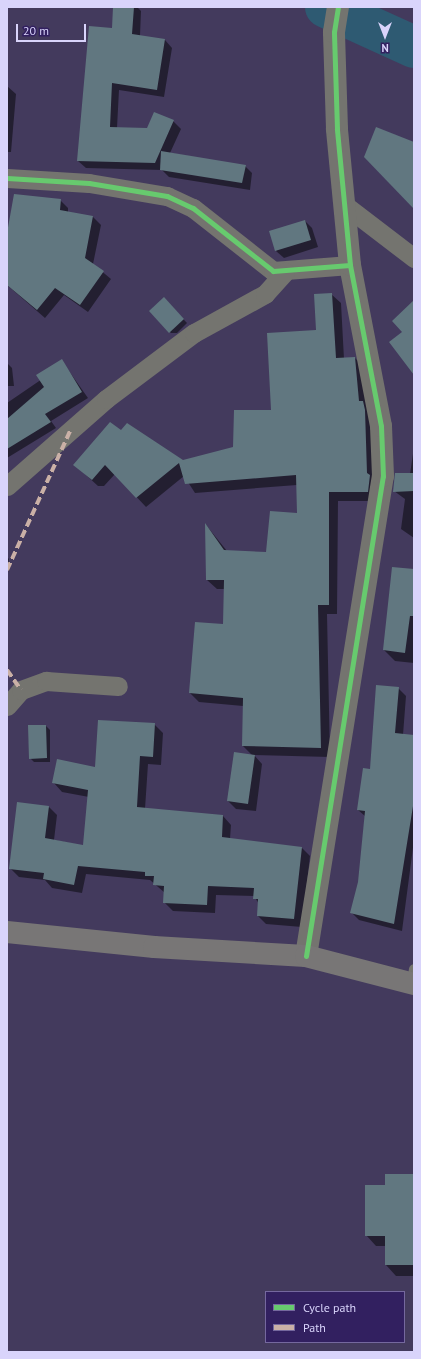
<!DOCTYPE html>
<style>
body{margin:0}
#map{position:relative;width:421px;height:1359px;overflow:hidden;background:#433a5d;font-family:"PT Sans",sans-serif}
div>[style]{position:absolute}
.shadow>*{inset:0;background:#0007}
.river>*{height:42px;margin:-21px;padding:0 21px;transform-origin:21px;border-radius:21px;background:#2e5a72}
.building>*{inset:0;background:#617780}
.service>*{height:10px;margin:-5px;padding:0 5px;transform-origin:5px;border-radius:5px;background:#74746f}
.minor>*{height:19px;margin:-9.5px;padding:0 9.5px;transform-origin:9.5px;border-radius:9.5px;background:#74746f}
.tertiary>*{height:22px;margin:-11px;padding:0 11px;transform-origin:11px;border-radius:11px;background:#74746f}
.secondary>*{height:22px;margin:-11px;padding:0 11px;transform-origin:11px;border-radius:11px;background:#787676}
.quiet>*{height:4px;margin-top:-2px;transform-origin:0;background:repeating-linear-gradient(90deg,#cab0a6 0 8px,transparent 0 12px)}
.cycleway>*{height:5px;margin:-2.5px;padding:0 2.5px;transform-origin:2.5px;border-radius:2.5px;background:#67ca6e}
span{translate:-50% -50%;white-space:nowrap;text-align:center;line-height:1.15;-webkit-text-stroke:4px #322060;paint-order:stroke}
.frame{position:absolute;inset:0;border:8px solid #d9d4fb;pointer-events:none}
.legend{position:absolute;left:265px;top:1291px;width:140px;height:52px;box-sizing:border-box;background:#322060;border:1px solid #75689e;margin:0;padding:5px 7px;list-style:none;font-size:12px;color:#d9d4fb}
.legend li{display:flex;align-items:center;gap:8px;height:20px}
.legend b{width:20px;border:1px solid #75689e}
.north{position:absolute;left:365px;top:16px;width:40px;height:40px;-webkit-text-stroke:3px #322060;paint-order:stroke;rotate:180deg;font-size:11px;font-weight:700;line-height:16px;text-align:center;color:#d9d4fb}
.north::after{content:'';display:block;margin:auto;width:14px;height:18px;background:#d9d4fb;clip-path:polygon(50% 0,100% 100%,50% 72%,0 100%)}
.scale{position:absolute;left:16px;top:24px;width:70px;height:18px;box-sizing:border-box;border:2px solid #d9d4fb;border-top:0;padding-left:5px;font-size:12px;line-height:14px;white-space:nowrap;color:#d9d4fb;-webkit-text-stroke:3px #322060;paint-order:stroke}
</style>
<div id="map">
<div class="shadow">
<i style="clip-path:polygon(114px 7px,137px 7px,141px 11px,140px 36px,165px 40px,172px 48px,164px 97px,119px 90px,117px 128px,147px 129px,173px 121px,181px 129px,170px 153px,245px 166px,252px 173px,250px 190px,169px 177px,162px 170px,86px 168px,78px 161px,113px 29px)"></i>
<i style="clip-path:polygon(7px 86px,16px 94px,11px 152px,7px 152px)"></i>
<i style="clip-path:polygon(60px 200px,68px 208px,68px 212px,93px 217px,101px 225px,93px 264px,111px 279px,88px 312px,64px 295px,45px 318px,7px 285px,7px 234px)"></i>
<i style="clip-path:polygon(305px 221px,312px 228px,318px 247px,284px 258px,276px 251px)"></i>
<i style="clip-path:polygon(331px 294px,341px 303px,344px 359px,355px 358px,364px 368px,372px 412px,377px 501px,338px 501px,337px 614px,327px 614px,330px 757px,254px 755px,262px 764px,256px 811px,236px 809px,228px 801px,252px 755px,243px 746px,243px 706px,199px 702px,190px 693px,196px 623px,224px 625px,225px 589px,217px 589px,207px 580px,206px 525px,227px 551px,267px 553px,298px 514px,297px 485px,195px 493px,184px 476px,146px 507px,115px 474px,104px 486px,98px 486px,75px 465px,183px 461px,234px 448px,272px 411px,317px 331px)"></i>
<i style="clip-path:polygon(164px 299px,187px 323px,177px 333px,171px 333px,150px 311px)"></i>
<i style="clip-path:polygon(7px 363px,12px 368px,14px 386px,7px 386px)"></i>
<i style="clip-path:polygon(64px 364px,88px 398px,51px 421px,56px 428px,7px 458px,7px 403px)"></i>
<i style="clip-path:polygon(414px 447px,414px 538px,401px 529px,405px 499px,394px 491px,410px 474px)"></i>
<i style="clip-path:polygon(7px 557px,9px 559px,7px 571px)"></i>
<i style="clip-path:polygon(414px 570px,414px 663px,395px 661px,384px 650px)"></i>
<i style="clip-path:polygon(398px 688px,406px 696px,403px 735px,414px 736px,414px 840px,402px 931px,359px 920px,351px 912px,359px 882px,365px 816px,358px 810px)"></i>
<i style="clip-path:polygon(154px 724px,163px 733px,161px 765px,148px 764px,145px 809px,223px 816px,231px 825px,230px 839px,302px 848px,310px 856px,302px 927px,266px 924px,258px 916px,259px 904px,254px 896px,216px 895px,215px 913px,173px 911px,164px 902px,165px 893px,150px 880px,86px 874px,82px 893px,52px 888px,45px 880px,19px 877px,10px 868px,49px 807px,57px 815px,54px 840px,84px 846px,89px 797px,62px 792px,54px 783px,96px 769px)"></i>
<i style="clip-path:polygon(46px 726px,50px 730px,50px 762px,34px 762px,30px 758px)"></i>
<i style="clip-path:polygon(414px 1175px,414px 1276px,396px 1276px,386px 1265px,386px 1246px,376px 1246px,366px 1235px,386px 1186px)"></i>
</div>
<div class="river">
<i style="left:326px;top:7px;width:97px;rotate:24.4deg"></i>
</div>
<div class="building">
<i style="clip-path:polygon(113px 7px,134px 7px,132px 34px,165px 39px,157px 90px,112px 83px,110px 127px,147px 128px,154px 112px,174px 120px,155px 163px,77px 161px,89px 26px,112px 28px)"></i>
<i style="clip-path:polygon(376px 127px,414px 142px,414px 209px,364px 157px)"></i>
<i style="clip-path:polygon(161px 151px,246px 165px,242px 183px,160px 170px)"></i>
<i style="clip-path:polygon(14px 194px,61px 199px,60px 210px,93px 216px,85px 258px,104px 271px,80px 305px,55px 288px,37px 310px,7px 285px,7px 233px)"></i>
<i style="clip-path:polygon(305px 220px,311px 240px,275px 251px,269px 231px)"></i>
<i style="clip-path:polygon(332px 293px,336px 358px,355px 357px,359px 401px,363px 401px,365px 410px,367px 473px,370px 475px,368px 492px,329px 492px,329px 605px,318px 605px,321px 748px,242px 746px,243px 698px,189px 693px,195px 622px,223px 624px,224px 580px,206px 580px,205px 523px,224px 550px,266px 552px,270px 511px,297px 513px,296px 475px,185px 484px,179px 463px,136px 498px,105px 465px,92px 480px,73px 465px,110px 422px,121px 430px,127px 423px,183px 460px,233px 447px,234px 410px,271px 410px,267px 333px,316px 330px,314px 294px)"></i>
<i style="clip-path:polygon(164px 297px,184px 319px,169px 333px,149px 311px)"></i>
<i style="clip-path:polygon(414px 300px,414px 375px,389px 342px,402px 332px,392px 321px)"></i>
<i style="clip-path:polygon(62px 359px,82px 392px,45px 414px,51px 422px,7px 449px,7px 419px,44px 387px,36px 375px)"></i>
<i style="clip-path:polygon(395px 473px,414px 473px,414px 491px,393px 492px)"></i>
<i style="clip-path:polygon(392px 567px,414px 569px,414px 616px,410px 616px,405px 653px,383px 650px)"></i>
<i style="clip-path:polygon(376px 685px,399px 687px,395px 733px,414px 735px,414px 800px,394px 924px,350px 913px,358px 882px,365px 811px,357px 810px,363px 768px,370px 769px)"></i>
<i style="clip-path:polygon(98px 720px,155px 723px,153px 757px,140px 756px,137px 807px,223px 815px,222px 837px,302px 847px,294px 919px,257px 916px,258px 899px,253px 899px,254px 888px,208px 886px,207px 905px,163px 903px,164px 886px,153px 885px,154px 876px,145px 876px,145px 872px,78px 866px,74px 885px,43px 879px,44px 873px,9px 869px,17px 802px,49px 806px,45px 838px,83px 845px,88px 790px,52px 783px,57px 759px,95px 767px)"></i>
<i style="clip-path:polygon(28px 725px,46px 725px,47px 758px,29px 759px)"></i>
<i style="clip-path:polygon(234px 752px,255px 755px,248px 804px,227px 801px)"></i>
<i style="clip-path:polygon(385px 1174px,414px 1174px,414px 1265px,385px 1265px,385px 1236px,365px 1236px,365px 1185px,385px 1185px)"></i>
</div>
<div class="service">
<i style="left:412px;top:983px;width:14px;rotate:-82deg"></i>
</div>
<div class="minor">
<i style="left:7px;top:178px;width:82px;rotate:3.5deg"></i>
<i style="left:89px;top:183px;width:79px;rotate:9.5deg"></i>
<i style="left:167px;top:196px;width:29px;rotate:25deg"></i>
<i style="left:193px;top:208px;width:102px;rotate:38.2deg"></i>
<i style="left:273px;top:271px;width:77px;rotate:-4.5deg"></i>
<i style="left:346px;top:206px;width:86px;rotate:37.4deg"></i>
<i style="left:7px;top:486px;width:132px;rotate:-41.3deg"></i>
<i style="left:106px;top:399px;width:110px;rotate:-36.9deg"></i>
<i style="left:194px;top:333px;width:81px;rotate:-28.8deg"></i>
<i style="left:265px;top:294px;width:30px;rotate:-48deg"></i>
<i style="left:7px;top:706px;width:21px;rotate:-49deg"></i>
<i style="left:21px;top:690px;width:27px;rotate:-20deg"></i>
<i style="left:46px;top:681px;width:72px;rotate:4deg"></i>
</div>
<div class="tertiary">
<i style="left:306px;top:956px;width:486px;rotate:-80.9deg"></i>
<i style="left:383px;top:476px;width:50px;rotate:-92.3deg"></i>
<i style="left:381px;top:426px;width:164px;rotate:-100.9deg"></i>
<i style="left:350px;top:265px;width:137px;rotate:-95.5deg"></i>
<i style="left:337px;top:129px;width:97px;rotate:-91.8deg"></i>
<i style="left:334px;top:32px;width:25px;rotate:-81deg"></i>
</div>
<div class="secondary">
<i style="left:7px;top:932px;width:148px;rotate:5.8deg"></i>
<i style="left:154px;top:947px;width:152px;rotate:3.4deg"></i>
<i style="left:306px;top:956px;width:112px;rotate:14.5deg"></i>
</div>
<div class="quiet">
<i style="left:7px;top:570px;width:155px;rotate:-65.6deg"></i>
<i style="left:7px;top:670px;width:24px;rotate:55deg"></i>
</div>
<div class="cycleway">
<i style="left:7px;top:178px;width:82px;rotate:3.5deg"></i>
<i style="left:89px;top:183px;width:79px;rotate:9.5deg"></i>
<i style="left:167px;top:196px;width:29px;rotate:25deg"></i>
<i style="left:193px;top:208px;width:102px;rotate:38.2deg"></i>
<i style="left:273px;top:271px;width:77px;rotate:-4.5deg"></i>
<i style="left:306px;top:956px;width:486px;rotate:-80.9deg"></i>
<i style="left:383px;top:476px;width:50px;rotate:-92.3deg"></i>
<i style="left:381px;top:426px;width:164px;rotate:-100.9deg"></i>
<i style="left:350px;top:265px;width:137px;rotate:-95.5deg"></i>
<i style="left:337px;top:129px;width:97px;rotate:-91.8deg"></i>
<i style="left:334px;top:32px;width:25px;rotate:-81deg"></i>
</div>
<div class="frame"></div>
<ul class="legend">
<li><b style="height:5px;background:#67ca6e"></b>Cycle path</li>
<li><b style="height:5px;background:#cab0a6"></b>Path</li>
</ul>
<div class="north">N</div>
<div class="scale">20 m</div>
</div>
